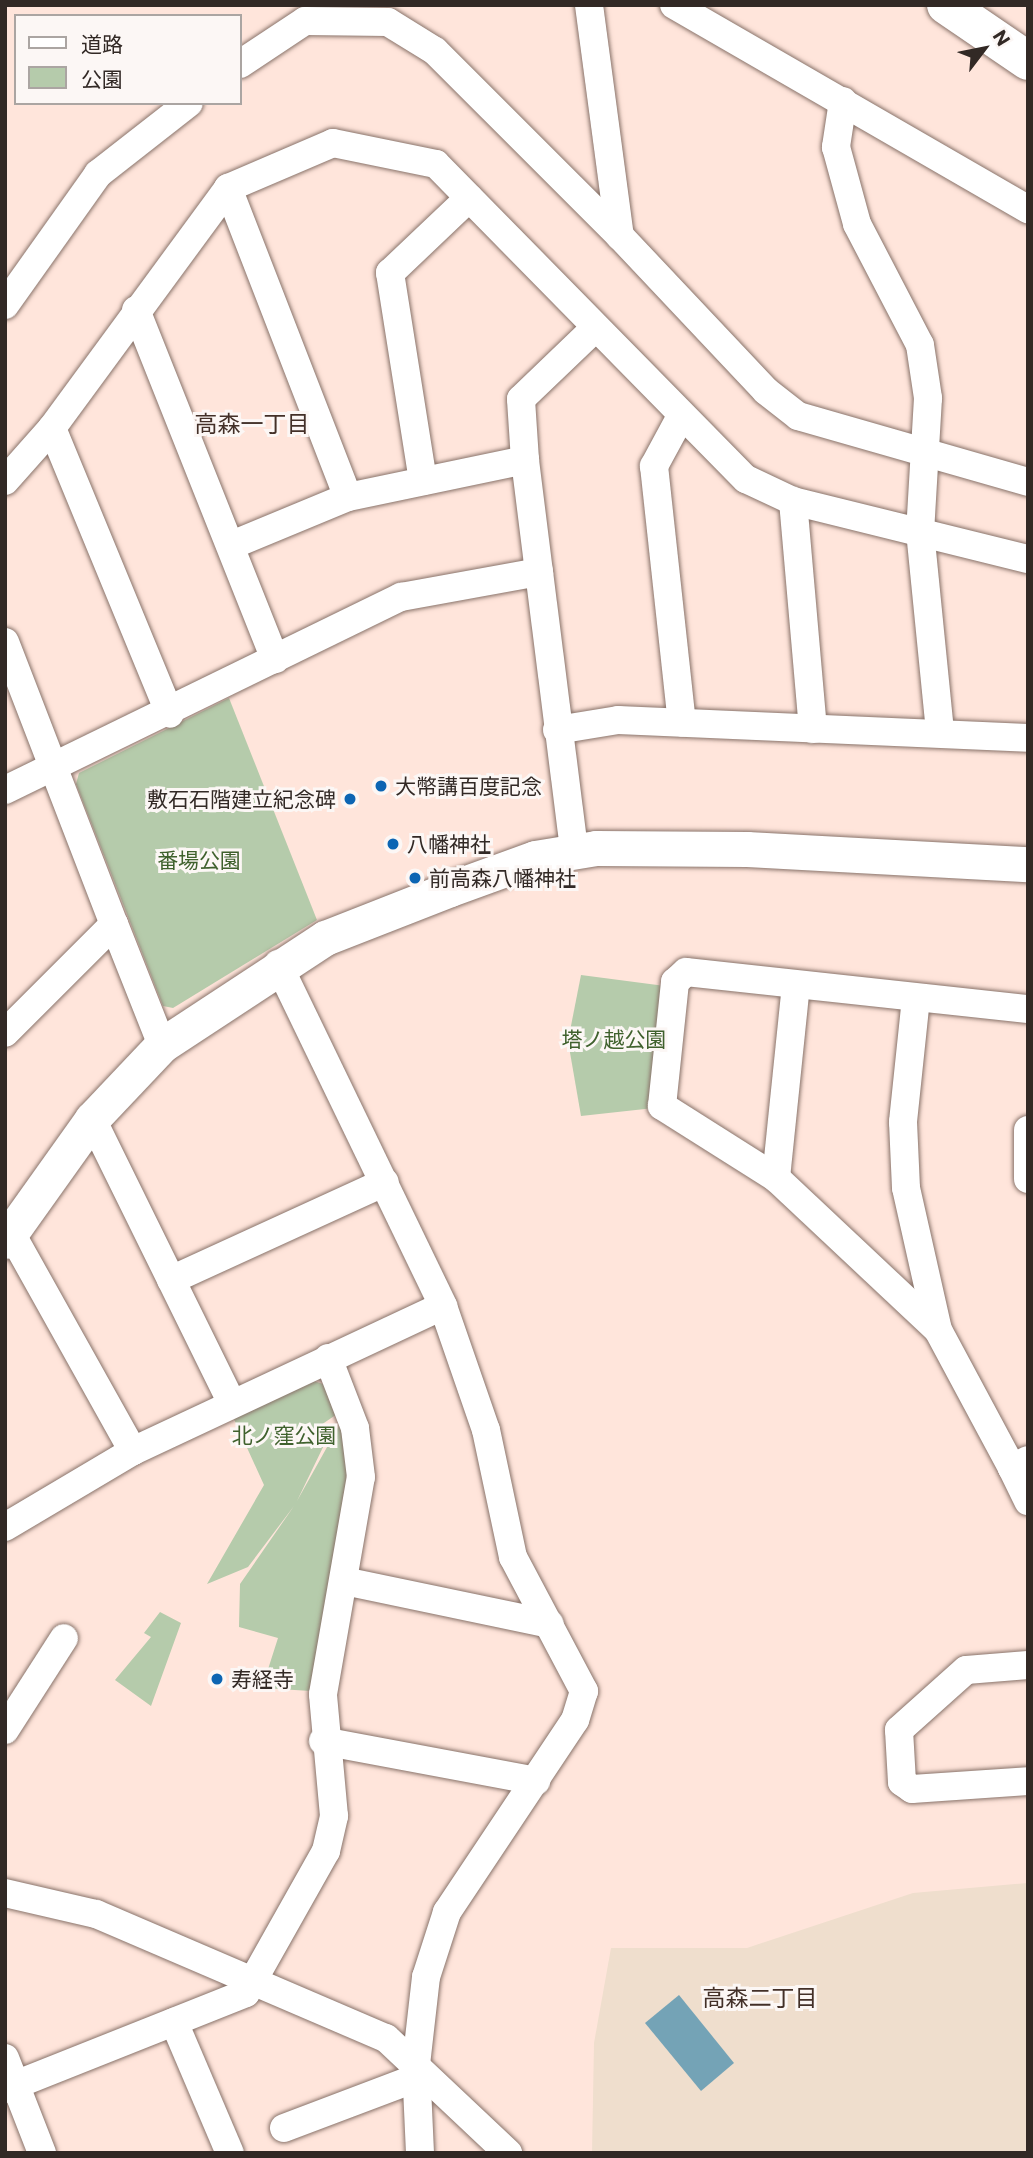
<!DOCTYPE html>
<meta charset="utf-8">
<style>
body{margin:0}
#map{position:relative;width:1033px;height:2158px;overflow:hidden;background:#ffe5db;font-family:Commissioner,"Noto Sans JP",sans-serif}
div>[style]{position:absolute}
.education>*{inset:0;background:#efdecd}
.green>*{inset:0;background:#b5cbab}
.water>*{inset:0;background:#74a3b6}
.roads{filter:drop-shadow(0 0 2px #89736a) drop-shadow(0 0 2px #89736a)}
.minor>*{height:28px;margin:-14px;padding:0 14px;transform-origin:14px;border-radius:14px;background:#fff}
.tertiary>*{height:35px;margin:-17.5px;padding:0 17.5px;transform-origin:17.5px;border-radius:17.5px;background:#fff}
.motorway>*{height:38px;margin:-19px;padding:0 19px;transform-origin:19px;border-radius:19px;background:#fff}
.dots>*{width:19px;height:19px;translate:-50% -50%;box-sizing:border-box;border:4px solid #fcf7f5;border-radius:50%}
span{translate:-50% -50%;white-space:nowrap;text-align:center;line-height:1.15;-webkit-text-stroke:6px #fcf7f5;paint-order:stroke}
.poi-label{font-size:21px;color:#322925}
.left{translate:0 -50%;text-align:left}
.right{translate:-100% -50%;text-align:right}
.park-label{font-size:21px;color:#3f612d}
.neighbourhood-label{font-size:23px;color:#433028}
.frame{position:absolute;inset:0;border:7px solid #322925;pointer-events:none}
.legend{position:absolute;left:14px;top:14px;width:228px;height:91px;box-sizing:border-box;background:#fcf7f5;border:2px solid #aba5a2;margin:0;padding:9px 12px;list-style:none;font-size:21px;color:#322925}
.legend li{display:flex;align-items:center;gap:14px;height:35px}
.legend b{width:35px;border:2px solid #aba5a2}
.north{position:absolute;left:949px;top:14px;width:70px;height:70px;-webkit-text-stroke:5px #fcf7f5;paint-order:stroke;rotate:58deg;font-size:19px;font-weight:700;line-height:28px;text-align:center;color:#322925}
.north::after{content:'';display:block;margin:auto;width:24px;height:32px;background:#322925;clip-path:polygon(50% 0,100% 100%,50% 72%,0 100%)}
</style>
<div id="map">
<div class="education">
<i style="clip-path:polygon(1028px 1883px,1028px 2153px,592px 2153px,594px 2043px,611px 1948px,747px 1948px,913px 1893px)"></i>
</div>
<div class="green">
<i style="clip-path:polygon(229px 698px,317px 920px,173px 1008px,163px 1006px,76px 784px,79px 773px)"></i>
<i style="clip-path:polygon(581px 975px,665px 986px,654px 1108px,581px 1116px,568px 1041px)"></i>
<i style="clip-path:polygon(311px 1380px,326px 1385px,340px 1412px,321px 1425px,326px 1441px,297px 1501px,341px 1422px,351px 1452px,311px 1691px,262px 1688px,278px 1638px,239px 1627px,240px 1584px,294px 1506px,248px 1567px,207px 1584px,264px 1485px,233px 1417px)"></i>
<i style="clip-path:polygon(160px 1612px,181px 1623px,151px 1706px,115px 1680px,151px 1637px,144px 1633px)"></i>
</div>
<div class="water">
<i style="clip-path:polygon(679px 1995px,734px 2063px,701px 2091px,645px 2023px)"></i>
</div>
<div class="roads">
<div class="minor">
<i style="left:589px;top:5px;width:233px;rotate:82.4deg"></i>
<i style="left:620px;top:236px;width:213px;rotate:46.7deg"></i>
<i style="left:766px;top:391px;width:41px;rotate:38deg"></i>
<i style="left:798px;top:416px;width:239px;rotate:16deg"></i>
<i style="left:674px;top:5px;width:409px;rotate:30deg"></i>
<i style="left:240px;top:64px;width:78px;rotate:-33.5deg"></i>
<i style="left:305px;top:21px;width:83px;rotate:0.7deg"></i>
<i style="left:388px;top:22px;width:55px;rotate:31.7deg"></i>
<i style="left:435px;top:51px;width:262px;rotate:45deg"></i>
<i style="left:843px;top:101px;width:47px;rotate:98.7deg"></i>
<i style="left:836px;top:147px;width:80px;rotate:74.7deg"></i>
<i style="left:857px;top:224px;width:136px;rotate:62.5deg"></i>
<i style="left:920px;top:345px;width:54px;rotate:81.4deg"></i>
<i style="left:928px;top:398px;width:133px;rotate:93.4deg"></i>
<i style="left:920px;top:531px;width:201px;rotate:84.3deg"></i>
<i style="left:228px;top:188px;width:331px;rotate:68.8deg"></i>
<i style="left:5px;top:305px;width:161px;rotate:-54.6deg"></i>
<i style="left:98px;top:174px;width:115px;rotate:-38deg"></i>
<i style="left:136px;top:310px;width:376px;rotate:68.3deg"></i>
<i style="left:680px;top:418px;width:55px;rotate:118.4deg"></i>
<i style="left:654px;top:466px;width:258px;rotate:83.8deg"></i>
<i style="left:52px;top:428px;width:309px;rotate:67.6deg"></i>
<i style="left:525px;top:460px;width:113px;rotate:82.9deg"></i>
<i style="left:5px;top:481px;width:71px;rotate:-48.4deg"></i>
<i style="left:52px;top:428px;width:298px;rotate:-53.7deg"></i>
<i style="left:228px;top:188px;width:114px;rotate:-23.2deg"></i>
<i style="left:333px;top:143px;width:105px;rotate:11.5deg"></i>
<i style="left:436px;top:164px;width:442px;rotate:45.5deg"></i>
<i style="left:746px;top:479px;width:52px;rotate:25.1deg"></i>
<i style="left:793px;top:501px;width:242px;rotate:13.9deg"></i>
<i style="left:423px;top:481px;width:211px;rotate:-99deg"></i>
<i style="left:390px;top:273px;width:109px;rotate:-43.5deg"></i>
<i style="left:793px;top:501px;width:229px;rotate:85deg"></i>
<i style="left:232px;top:545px;width:126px;rotate:-22.5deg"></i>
<i style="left:348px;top:497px;width:181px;rotate:-11.8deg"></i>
<i style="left:525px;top:460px;width:61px;rotate:-93.8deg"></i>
<i style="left:521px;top:399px;width:101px;rotate:-43.8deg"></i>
<i style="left:5px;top:642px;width:302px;rotate:68.9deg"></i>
<i style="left:114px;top:924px;width:154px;rotate:135deg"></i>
<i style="left:557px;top:730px;width:62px;rotate:-9.3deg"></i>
<i style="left:618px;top:720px;width:410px;rotate:2.5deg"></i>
<i style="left:5px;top:790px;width:441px;rotate:-26deg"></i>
<i style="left:401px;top:597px;width:140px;rotate:-10.3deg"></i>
<i style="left:539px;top:572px;width:281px;rotate:82.8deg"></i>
<i style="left:114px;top:924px;width:130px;rotate:68.4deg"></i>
<i style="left:278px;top:964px;width:380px;rotate:64.2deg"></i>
<i style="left:443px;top:1306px;width:131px;rotate:70.9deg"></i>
<i style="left:486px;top:1430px;width:130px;rotate:78deg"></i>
<i style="left:513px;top:1557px;width:152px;rotate:62.1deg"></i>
<i style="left:584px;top:1691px;width:30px;rotate:107deg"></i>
<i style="left:575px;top:1720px;width:231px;rotate:123.7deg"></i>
<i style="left:447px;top:1912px;width:68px;rotate:107.9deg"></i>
<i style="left:426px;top:1977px;width:89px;rotate:96.5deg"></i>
<i style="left:416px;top:2065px;width:88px;rotate:87.4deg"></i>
<i style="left:916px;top:998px;width:125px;rotate:96deg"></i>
<i style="left:903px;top:1122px;width:66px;rotate:87.4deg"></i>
<i style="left:906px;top:1188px;width:141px;rotate:77.3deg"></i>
<i style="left:92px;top:1119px;width:315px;rotate:63.8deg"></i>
<i style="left:1028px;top:1130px;width:49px;rotate:90deg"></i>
<i style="left:776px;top:1178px;width:193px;rotate:-84.1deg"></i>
<i style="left:11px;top:1233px;width:250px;rotate:60.8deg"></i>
<i style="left:171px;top:1280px;width:235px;rotate:-24.6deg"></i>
<i style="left:1028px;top:1460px;width:18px;rotate:153deg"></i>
<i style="left:1012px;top:1468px;width:37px;rotate:64deg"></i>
<i style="left:1012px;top:1468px;width:157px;rotate:-118.2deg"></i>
<i style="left:938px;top:1330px;width:222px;rotate:-136.8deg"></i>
<i style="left:776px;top:1178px;width:135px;rotate:-147.7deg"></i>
<i style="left:662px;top:1106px;width:125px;rotate:-84deg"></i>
<i style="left:675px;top:982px;width:15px;rotate:-42deg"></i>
<i style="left:686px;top:972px;width:344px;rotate:6.2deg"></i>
<i style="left:5px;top:1527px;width:149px;rotate:-30.7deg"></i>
<i style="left:133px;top:1451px;width:342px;rotate:-25.1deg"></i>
<i style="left:344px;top:1581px;width:210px;rotate:11.8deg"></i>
<i style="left:1028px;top:1665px;width:62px;rotate:175.4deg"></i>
<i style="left:966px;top:1670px;width:90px;rotate:138.2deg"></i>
<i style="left:899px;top:1730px;width:52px;rotate:86.7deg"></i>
<i style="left:902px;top:1782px;width:12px;rotate:35deg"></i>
<i style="left:912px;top:1789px;width:116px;rotate:-3.9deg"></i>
<i style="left:5px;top:1730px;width:109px;rotate:-57.3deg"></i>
<i style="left:323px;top:1741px;width:217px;rotate:10.6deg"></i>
<i style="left:5px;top:1893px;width:93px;rotate:13deg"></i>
<i style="left:96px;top:1914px;width:315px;rotate:23.2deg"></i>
<i style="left:386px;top:2038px;width:168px;rotate:43.3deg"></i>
<i style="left:174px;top:2022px;width:142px;rotate:66.9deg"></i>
<i style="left:5px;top:2058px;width:102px;rotate:68.7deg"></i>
<i style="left:5px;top:2089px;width:259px;rotate:-21.7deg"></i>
<i style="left:246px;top:1993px;width:163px;rotate:-60.6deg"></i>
<i style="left:326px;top:1851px;width:36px;rotate:-77deg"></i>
<i style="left:334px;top:1816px;width:122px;rotate:-95.2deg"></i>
<i style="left:323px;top:1694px;width:220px;rotate:-80.1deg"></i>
<i style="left:361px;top:1477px;width:49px;rotate:-97deg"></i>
<i style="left:355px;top:1428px;width:75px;rotate:-111.1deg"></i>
<i style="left:284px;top:2128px;width:141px;rotate:-20.7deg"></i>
</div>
<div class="tertiary">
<i style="left:5px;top:1241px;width:150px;rotate:-54.5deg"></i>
<i style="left:92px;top:1119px;width:102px;rotate:-46.6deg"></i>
<i style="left:162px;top:1045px;width:195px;rotate:-33.3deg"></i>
<i style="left:325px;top:938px;width:134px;rotate:-21.4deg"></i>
<i style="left:450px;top:889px;width:90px;rotate:-20deg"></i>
<i style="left:535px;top:858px;width:62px;rotate:-9.3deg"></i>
<i style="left:596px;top:848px;width:151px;rotate:0.4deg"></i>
<i style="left:747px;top:849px;width:281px;rotate:3.1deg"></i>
</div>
<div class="motorway">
<i style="left:946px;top:5px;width:99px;rotate:34.3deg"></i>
</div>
</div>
<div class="dots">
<i style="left:381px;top:786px;background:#0c65b3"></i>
<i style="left:350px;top:799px;background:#0c65b3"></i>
<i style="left:393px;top:844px;background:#0c65b3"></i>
<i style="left:415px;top:878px;background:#0c65b3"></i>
<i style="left:217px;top:1679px;background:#0c65b3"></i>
</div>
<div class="poi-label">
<span class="left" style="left:395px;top:786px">大幣講百度記念</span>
<span class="right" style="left:336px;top:799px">敷石石階建立紀念碑</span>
<span class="left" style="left:407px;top:844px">八幡神社</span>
<span class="left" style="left:429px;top:878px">前高森八幡神社</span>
<span class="left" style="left:231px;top:1679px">寿経寺</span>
</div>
<div class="park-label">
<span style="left:199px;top:860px">番場公園</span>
<span style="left:614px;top:1039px">塔ノ越公園</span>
<span style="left:284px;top:1435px">北ノ窪公園</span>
</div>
<div class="neighbourhood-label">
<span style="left:252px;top:423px">高森一丁目</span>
<span style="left:760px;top:1997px">高森二丁目</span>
</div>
<div class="frame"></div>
<ul class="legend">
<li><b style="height:9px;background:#fff"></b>道路</li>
<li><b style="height:19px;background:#b5cbab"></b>公園</li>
</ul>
<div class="north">N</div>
</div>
